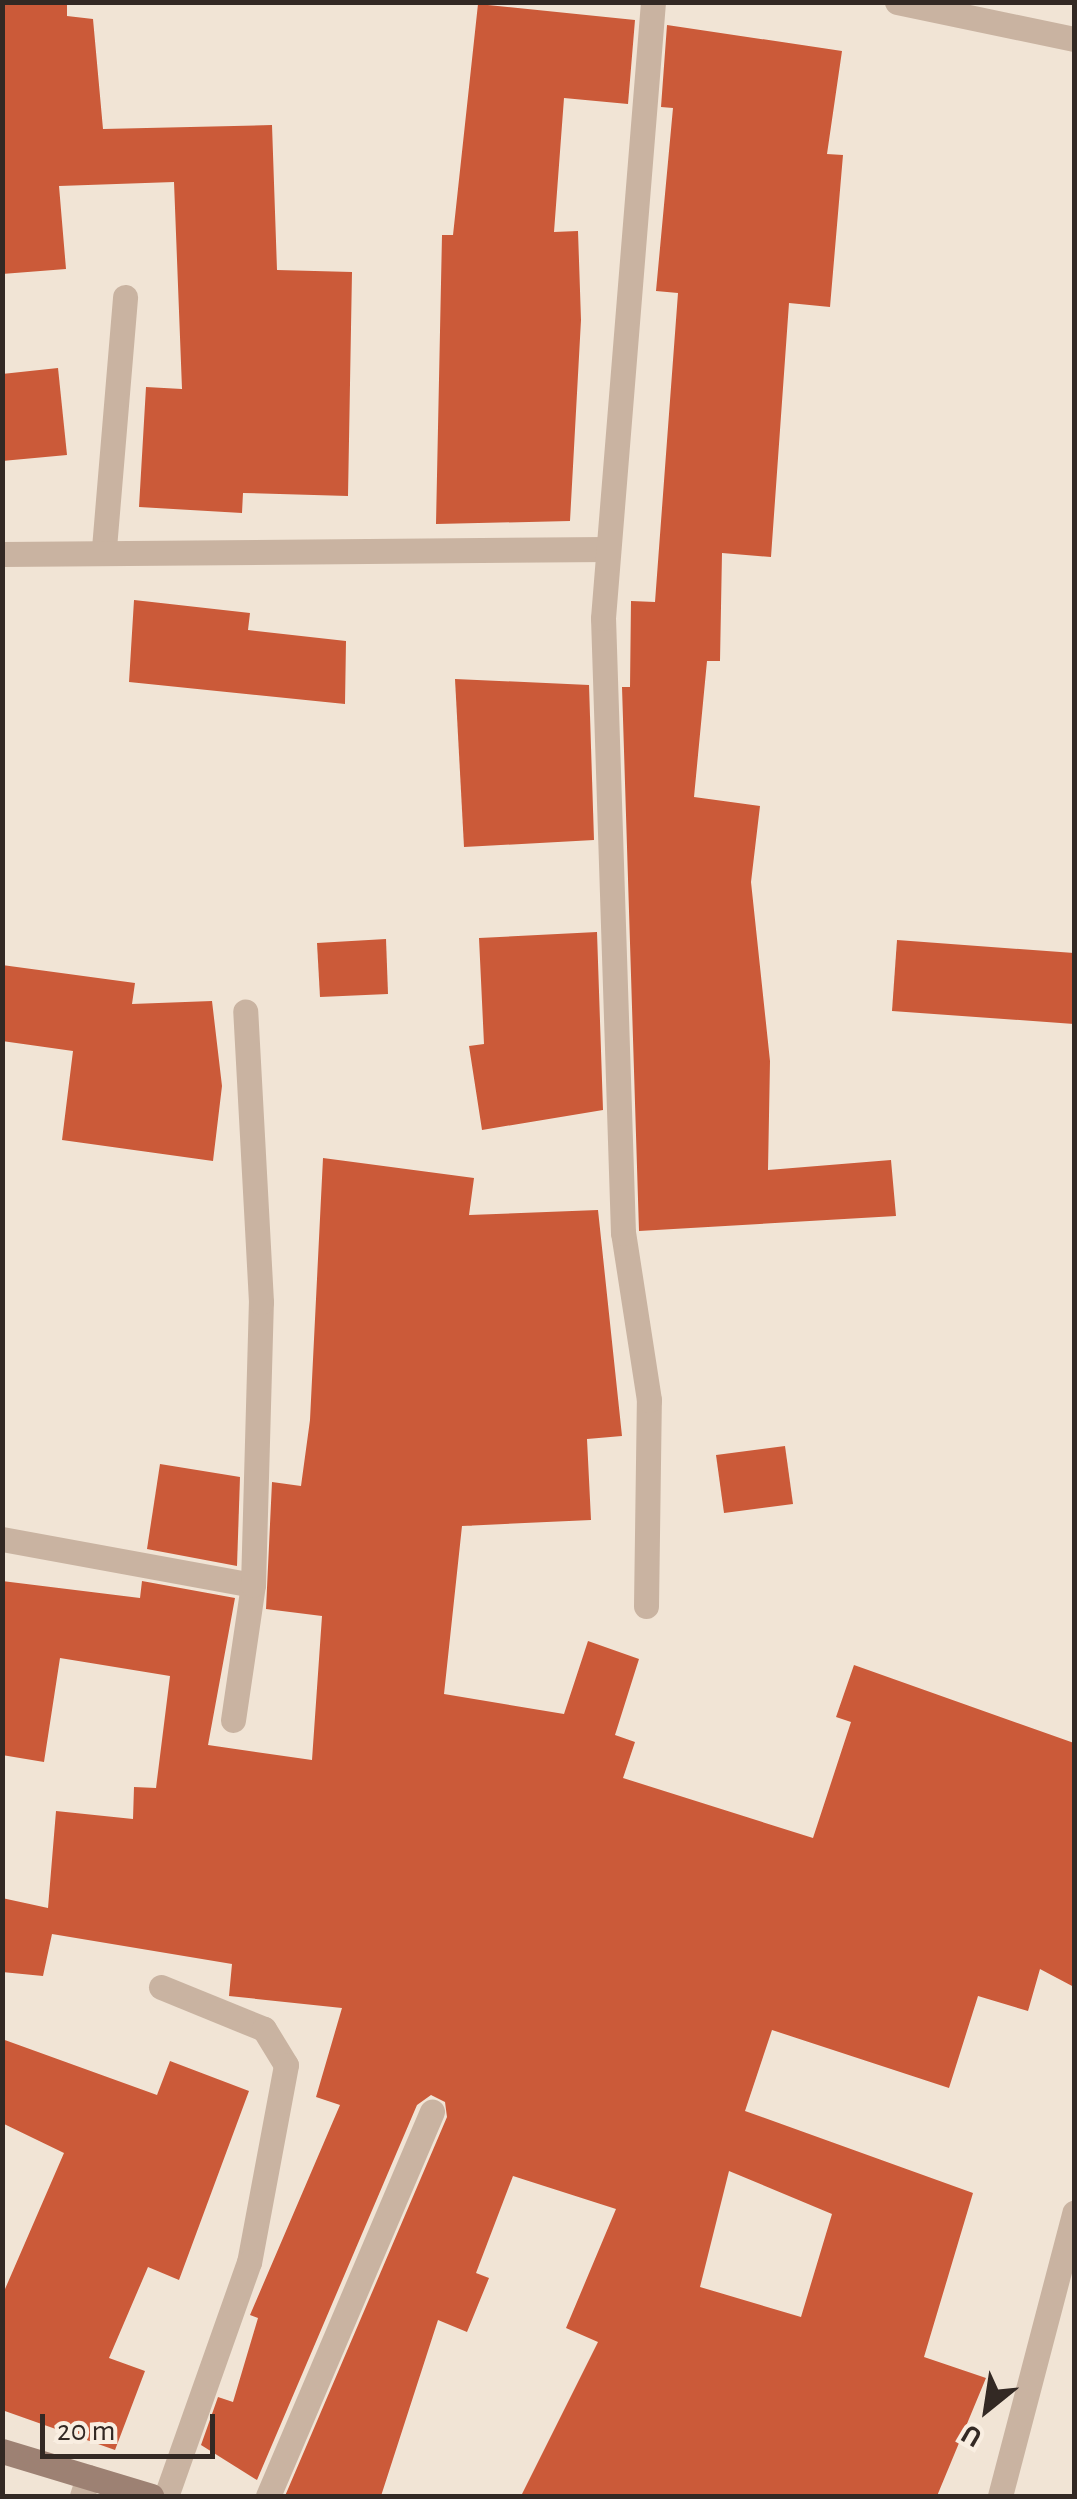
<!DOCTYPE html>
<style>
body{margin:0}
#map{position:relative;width:1077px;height:2499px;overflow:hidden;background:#f1e4d5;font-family:"Alegreya Sans",sans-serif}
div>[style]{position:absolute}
.building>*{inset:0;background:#cb5a39}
.street>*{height:25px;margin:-12.5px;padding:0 12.5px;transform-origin:12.5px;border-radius:12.5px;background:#c9b3a1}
.secondary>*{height:25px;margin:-12.5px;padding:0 12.5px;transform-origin:12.5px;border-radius:12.5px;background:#9d8173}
span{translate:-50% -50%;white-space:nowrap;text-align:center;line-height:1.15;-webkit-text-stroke:8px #f9eee1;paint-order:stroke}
.frame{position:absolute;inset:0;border:5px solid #332924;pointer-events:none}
.north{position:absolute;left:937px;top:2359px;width:100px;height:100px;-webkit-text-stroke:8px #f9eee1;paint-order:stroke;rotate:210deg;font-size:28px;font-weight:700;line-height:40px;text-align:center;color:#332924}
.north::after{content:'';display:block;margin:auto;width:35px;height:45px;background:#332924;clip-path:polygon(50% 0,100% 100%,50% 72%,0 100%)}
.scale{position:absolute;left:40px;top:2414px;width:175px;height:45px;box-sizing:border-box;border:5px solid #332924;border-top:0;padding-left:12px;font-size:30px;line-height:35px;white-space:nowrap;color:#332924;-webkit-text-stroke:8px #f9eee1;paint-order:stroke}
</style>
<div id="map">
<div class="building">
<i style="clip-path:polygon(2px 2px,67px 2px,67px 16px,93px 19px,103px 129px,272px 125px,277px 270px,352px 272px,348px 496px,243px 493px,242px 513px,139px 507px,146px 387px,182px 389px,174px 182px,59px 186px,66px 269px,2px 274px)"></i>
<i style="clip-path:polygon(478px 4px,635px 20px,628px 104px,564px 98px,554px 232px,578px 231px,581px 320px,570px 521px,436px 524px,442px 235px,453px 235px)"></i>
<i style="clip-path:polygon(667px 25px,842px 51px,827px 154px,843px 155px,830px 307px,789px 303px,771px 557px,722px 553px,720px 661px,707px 661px,694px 797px,760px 806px,751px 882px,770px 1061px,768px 1170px,891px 1160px,896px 1216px,639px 1231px,622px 687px,630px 687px,631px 601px,655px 602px,678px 293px,656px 291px,673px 108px,661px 107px)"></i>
<i style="clip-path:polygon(58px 368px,67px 455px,2px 461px,2px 374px)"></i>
<i style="clip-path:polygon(134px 600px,250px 613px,248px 630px,346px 641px,345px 704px,129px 682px)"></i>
<i style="clip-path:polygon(455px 679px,589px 685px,594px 840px,464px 847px)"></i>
<i style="clip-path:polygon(597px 932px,603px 1110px,482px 1130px,469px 1046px,484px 1044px,479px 938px)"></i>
<i style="clip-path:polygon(386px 939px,388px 994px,320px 997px,317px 943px)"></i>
<i style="clip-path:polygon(897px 940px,1074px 953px,1074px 1024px,892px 1011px)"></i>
<i style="clip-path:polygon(2px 965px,135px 983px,132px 1004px,212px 1001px,222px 1086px,213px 1161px,62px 1140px,73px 1051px,2px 1041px)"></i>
<i style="clip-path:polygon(evenodd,323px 1158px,474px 1178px,469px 1215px,598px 1210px,622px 1436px,587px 1439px,591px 1520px,462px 1526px,444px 1694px,564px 1714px,588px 1641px,639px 1659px,615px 1735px,635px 1742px,623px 1778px,813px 1838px,851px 1722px,836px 1717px,854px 1665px,1074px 1743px,1074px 1987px,1040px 1969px,1028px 2011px,978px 1996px,949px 2088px,772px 2030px,745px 2111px,973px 2193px,924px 2357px,986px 2378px,937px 2496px,521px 2496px,598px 2342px,566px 2328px,616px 2209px,513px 2176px,476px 2273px,489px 2278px,467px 2332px,438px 2320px,381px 2496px,285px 2496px,447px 2117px,445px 2102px,431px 2095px,417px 2105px,257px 2480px,201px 2445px,218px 2397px,233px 2402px,258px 2318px,250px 2315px,340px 2105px,316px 2097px,342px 2008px,229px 1996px,232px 1964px,52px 1934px,43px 1976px,2px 1972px,2px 1898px,48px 1908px,56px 1811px,133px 1819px,134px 1787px,156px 1788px,170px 1676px,60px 1658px,44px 1762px,2px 1755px,2px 1581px,140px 1598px,142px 1581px,235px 1598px,208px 1745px,312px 1760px,322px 1616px,266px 1609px,272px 1482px,301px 1486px,310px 1420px,323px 1158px,729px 2171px,832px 2214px,801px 2317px,700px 2287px,729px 2171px)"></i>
<i style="clip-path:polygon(785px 1446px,793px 1504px,724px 1513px,716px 1455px)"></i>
<i style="clip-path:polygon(160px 1464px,240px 1477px,237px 1566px,147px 1549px)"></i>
<i style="clip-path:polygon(2px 2039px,157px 2095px,170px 2061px,249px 2091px,179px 2280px,148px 2267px,109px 2358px,145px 2371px,115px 2450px,2px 2410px,2px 2296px,64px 2153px,2px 2123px)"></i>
</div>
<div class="street">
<i style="left:897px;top:2px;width:181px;rotate:11.8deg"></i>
<i style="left:104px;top:548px;width:252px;rotate:-85.2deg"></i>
<i style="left:2px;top:554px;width:606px;rotate:-0.47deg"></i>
<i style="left:2px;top:1539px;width:255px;rotate:10.4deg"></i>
<i style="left:646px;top:1606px;width:206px;rotate:-89.2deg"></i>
<i style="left:649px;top:1400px;width:169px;rotate:-98.8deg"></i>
<i style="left:623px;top:1233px;width:615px;rotate:-91.86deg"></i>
<i style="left:603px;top:618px;width:618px;rotate:-85.36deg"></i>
<i style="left:233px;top:1720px;width:136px;rotate:-81.6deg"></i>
<i style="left:253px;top:1585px;width:283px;rotate:-88.4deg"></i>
<i style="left:261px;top:1302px;width:291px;rotate:-93.1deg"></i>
<i style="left:161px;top:1987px;width:111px;rotate:22.2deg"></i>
<i style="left:264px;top:2029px;width:42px;rotate:58.6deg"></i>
<i style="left:286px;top:2065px;width:200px;rotate:100.6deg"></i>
<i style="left:249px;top:2262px;width:248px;rotate:109.5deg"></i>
<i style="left:82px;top:2496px;width:20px;rotate:-72deg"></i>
<i style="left:268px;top:2496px;width:418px;rotate:-66.9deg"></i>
<i style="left:1000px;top:2496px;width:293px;rotate:-75.3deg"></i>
</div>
<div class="secondary">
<i style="left:2px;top:2451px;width:156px;rotate:16.8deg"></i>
</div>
<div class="frame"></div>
<div class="north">U</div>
<div class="scale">20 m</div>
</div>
